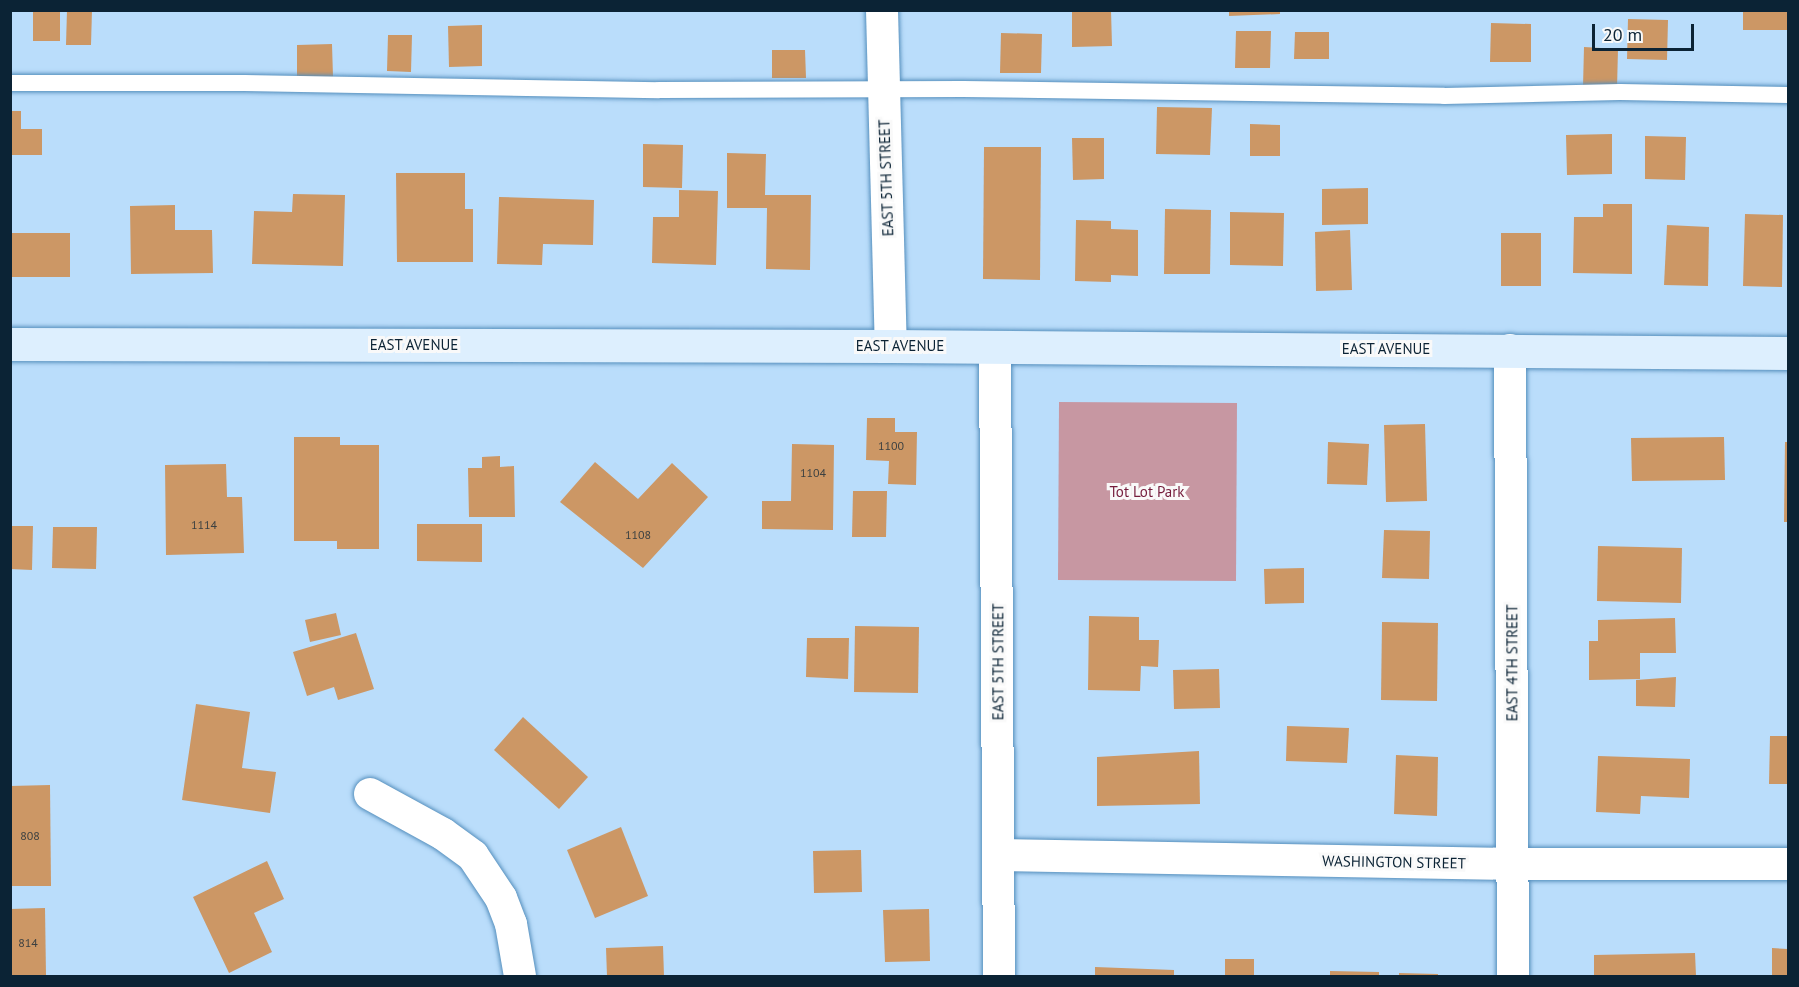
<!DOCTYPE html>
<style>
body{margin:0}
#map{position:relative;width:1799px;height:987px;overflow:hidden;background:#baddfb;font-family:"PT Sans",sans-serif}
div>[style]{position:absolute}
.green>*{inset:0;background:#c797a2}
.building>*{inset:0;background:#cc9765}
.roads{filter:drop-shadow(0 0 2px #558fbd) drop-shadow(0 0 2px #558fbd)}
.lane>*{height:16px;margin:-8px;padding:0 8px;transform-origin:8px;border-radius:8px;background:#fff}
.street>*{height:32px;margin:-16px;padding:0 16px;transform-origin:16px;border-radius:16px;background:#fff}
.secondary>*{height:33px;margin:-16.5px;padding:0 16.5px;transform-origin:16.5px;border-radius:16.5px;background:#ddeffe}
span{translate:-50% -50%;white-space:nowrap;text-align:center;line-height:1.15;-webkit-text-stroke:6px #f9f9f9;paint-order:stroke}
.number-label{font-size:12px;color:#3b4041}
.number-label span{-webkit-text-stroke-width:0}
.street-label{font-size:15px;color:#0b2335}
.park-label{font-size:15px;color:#751c3c}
.frame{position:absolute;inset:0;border:12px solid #0b2335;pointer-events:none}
.scale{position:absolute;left:1592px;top:24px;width:102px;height:27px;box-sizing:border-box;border:3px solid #0b2335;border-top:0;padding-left:8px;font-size:18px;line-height:21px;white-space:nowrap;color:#0b2335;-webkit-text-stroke:4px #f9f9f9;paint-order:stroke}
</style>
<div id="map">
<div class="green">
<i style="clip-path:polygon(1059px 402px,1237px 403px,1236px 581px,1058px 580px)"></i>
</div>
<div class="building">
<i style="clip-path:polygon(33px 10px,60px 10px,60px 41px,33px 41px)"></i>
<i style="clip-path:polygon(67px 10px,92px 10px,91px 45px,66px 45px)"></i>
<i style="clip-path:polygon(1072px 10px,1111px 10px,1112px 46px,1072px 47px)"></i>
<i style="clip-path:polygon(1229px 10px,1280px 10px,1280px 14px,1229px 16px)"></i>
<i style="clip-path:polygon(1743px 10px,1788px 10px,1788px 30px,1743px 30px)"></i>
<i style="clip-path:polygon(1628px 19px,1668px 20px,1667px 60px,1627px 59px)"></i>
<i style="clip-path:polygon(1491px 23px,1531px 24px,1531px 62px,1490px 62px)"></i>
<i style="clip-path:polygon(482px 25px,482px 66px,449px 67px,448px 26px)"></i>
<i style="clip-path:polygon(1236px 31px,1271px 31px,1270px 68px,1235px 68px)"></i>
<i style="clip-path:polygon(1295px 32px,1329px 32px,1329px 59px,1294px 59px)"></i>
<i style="clip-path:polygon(1001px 33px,1042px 34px,1041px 73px,1000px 73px)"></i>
<i style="clip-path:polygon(388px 35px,412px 35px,411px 72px,387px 71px)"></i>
<i style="clip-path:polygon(332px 44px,333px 77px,297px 78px,297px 45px)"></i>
<i style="clip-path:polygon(1584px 47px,1618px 49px,1617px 88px,1583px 87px)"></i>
<i style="clip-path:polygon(772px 50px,805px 50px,806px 78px,772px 78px)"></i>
<i style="clip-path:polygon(1157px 107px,1212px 108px,1210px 155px,1156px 154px)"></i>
<i style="clip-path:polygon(10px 111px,21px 111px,21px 129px,42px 129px,42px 155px,10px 155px)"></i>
<i style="clip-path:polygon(1250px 124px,1280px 125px,1280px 156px,1250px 156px)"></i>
<i style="clip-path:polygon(1612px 134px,1612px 174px,1567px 175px,1566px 135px)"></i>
<i style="clip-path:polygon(1645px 136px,1686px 137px,1685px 180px,1645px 179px)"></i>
<i style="clip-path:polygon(1072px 138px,1104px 138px,1104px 179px,1073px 180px)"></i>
<i style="clip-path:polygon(643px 144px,683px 145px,682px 188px,643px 187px)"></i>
<i style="clip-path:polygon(984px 147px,1041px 147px,1040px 280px,983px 279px)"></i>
<i style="clip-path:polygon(727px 153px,766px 154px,765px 195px,811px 195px,810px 270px,766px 269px,767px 208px,727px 208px)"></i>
<i style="clip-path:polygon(396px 173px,465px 173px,465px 209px,473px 209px,473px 262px,397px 262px)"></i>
<i style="clip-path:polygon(1368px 188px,1368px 224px,1322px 225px,1322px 189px)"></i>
<i style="clip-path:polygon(679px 190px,718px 191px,716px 265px,652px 263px,653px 217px,679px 217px)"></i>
<i style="clip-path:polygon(293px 194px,345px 195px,343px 266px,252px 264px,254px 211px,292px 212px)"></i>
<i style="clip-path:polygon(499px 197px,594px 200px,593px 245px,543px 244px,542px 265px,497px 264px)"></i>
<i style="clip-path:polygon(1603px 204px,1632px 204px,1632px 274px,1573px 273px,1574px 217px,1603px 217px)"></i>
<i style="clip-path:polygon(175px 205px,175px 230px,212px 230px,213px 273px,131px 274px,130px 206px)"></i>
<i style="clip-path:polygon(1165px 209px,1211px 210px,1210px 274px,1164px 274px)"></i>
<i style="clip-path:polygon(1230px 212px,1284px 213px,1283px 266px,1230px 265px)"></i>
<i style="clip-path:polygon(1745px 214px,1783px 215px,1782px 287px,1743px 286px)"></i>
<i style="clip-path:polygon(1076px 220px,1111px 221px,1111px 229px,1138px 230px,1138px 276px,1111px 275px,1111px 282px,1075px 281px)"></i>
<i style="clip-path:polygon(1667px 225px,1709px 227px,1708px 286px,1664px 285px)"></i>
<i style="clip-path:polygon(1350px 230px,1352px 290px,1316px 291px,1315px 232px)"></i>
<i style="clip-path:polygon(10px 233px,70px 233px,70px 277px,10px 277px)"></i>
<i style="clip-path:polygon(1501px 233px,1541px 233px,1541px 286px,1501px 286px)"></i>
<i style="clip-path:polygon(867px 418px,895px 418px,895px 432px,917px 432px,916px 485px,888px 484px,889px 461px,866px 460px)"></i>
<i style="clip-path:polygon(1425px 424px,1427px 501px,1386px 502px,1384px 425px)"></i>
<i style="clip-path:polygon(294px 437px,340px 437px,340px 445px,379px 445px,379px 549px,337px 549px,337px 541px,294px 541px)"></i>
<i style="clip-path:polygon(1724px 437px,1725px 480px,1632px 481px,1631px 438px)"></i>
<i style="clip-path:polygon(1328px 442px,1369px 444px,1367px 485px,1327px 484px)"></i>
<i style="clip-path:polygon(1785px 442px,1788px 442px,1788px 522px,1784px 522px)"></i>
<i style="clip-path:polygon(792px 444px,834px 445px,833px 530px,762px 529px,762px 501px,791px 501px)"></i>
<i style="clip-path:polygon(500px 456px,500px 467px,514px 466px,515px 517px,469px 517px,468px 468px,482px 468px,482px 457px)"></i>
<i style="clip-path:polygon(595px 462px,638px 499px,672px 463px,708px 497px,643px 568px,560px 502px)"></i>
<i style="clip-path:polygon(226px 464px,227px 497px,242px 497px,244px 553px,166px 555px,165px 465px)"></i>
<i style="clip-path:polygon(853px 491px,887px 491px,886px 537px,852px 537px)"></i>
<i style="clip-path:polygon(417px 524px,482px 524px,482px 562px,417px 561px)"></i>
<i style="clip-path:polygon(10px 526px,33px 526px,32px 570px,10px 569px)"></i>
<i style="clip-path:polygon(53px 527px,97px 527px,96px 569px,52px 568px)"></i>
<i style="clip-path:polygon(1384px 530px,1430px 531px,1429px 579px,1382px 578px)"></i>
<i style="clip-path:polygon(1598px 546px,1682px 548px,1681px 603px,1597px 601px)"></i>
<i style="clip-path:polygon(1304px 568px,1304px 603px,1265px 604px,1264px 569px)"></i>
<i style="clip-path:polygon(336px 613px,341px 635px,310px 642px,305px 620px)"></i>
<i style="clip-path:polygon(1089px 616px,1139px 617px,1139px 640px,1159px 640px,1158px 667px,1141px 666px,1140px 691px,1088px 690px)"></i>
<i style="clip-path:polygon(1675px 618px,1676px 653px,1640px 653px,1640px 679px,1589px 680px,1589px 641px,1598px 641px,1598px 620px)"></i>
<i style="clip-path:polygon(1382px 622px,1438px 623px,1437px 701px,1381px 700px)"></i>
<i style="clip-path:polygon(855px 626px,919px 627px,918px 693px,854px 692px)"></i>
<i style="clip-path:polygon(356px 633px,374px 689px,338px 700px,334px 687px,307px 696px,293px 652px)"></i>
<i style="clip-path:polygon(807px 638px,849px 638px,848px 679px,806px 677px)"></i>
<i style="clip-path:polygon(1219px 669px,1220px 708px,1174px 709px,1173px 670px)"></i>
<i style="clip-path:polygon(1676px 677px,1675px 707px,1636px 706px,1636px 680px)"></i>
<i style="clip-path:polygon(196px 704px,250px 712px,242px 768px,276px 772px,270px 813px,182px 800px)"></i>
<i style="clip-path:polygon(523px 717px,588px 777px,559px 809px,494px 750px)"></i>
<i style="clip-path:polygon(1287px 726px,1349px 728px,1347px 763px,1286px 761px)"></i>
<i style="clip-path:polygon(1770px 736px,1788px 736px,1788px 784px,1769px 784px)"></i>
<i style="clip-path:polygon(1199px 751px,1200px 804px,1097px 806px,1097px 757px)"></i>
<i style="clip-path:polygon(1396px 755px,1438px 757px,1437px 816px,1394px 814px)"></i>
<i style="clip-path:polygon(1598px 756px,1690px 759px,1689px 798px,1641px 796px,1640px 814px,1596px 812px)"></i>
<i style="clip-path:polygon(50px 785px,51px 886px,10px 886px,10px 786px)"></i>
<i style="clip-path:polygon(621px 827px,648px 896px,595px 918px,567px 850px)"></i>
<i style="clip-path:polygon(861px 850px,862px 892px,814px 893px,813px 851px)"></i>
<i style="clip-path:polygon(267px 861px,284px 899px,254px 913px,272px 952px,229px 973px,193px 897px)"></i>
<i style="clip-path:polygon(45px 908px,46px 976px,10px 976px,10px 909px)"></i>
<i style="clip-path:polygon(929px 909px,930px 961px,885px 962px,883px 910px)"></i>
<i style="clip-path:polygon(663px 946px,664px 976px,607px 976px,606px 948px)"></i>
<i style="clip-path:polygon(1772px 948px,1788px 949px,1788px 976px,1772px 976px)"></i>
<i style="clip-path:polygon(1695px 953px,1696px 976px,1594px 976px,1594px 955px)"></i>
<i style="clip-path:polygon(1225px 959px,1254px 959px,1254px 976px,1225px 976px)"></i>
<i style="clip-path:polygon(1095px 967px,1174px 970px,1174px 976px,1095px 976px)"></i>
<i style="clip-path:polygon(1330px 971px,1379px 972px,1379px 976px,1330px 976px)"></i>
<i style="clip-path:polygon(1399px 973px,1438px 974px,1438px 976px,1399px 976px)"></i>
</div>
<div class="roads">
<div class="lane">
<i style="left:10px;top:83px;width:234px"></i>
<i style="left:244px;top:83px;width:415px;rotate:1deg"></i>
<i style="left:659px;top:90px;width:304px;rotate:-0.2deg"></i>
<i style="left:963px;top:89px;width:481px;rotate:0.8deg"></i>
<i style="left:1444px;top:96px;width:176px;rotate:-1.3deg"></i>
<i style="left:1620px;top:92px;width:168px;rotate:1deg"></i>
</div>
<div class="street">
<i style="left:882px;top:10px;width:336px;rotate:88.5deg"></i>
<i style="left:995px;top:347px;width:629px;rotate:89.64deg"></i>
<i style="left:1510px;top:350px;width:626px;rotate:89.73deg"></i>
<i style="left:370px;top:794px;width:83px;rotate:28.7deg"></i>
<i style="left:443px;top:834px;width:37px;rotate:36deg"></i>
<i style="left:473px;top:856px;width:50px;rotate:56.3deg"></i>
<i style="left:501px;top:898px;width:28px;rotate:69deg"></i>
<i style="left:511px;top:924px;width:53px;rotate:80.2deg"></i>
<i style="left:999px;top:855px;width:514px;rotate:1deg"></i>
<i style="left:1513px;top:864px;width:275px"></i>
</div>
<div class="secondary">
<i style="left:10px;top:344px;width:881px;rotate:0.13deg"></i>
<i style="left:891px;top:346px;width:897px;rotate:0.45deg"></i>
</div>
</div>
<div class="number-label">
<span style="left:891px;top:446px">1100</span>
<span style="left:813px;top:473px">1104</span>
<span style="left:204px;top:525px">1114</span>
<span style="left:638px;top:535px">1108</span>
<span style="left:30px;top:836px">808</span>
<span style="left:28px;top:943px">814</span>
</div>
<div class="street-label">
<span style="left:886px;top:178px;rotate:-92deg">EAST 5TH STREET</span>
<span style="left:414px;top:345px">EAST AVENUE</span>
<span style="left:900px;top:346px">EAST AVENUE</span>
<span style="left:1386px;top:349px">EAST AVENUE</span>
<span style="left:998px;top:662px;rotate:-90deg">EAST 5TH STREET</span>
<span style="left:1512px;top:663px;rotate:-90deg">EAST 4TH STREET</span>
<span style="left:1394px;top:862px;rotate:1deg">WASHINGTON STREET</span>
</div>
<div class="park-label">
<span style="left:1147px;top:492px">Tot Lot Park</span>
</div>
<div class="frame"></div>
<div class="scale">20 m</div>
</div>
